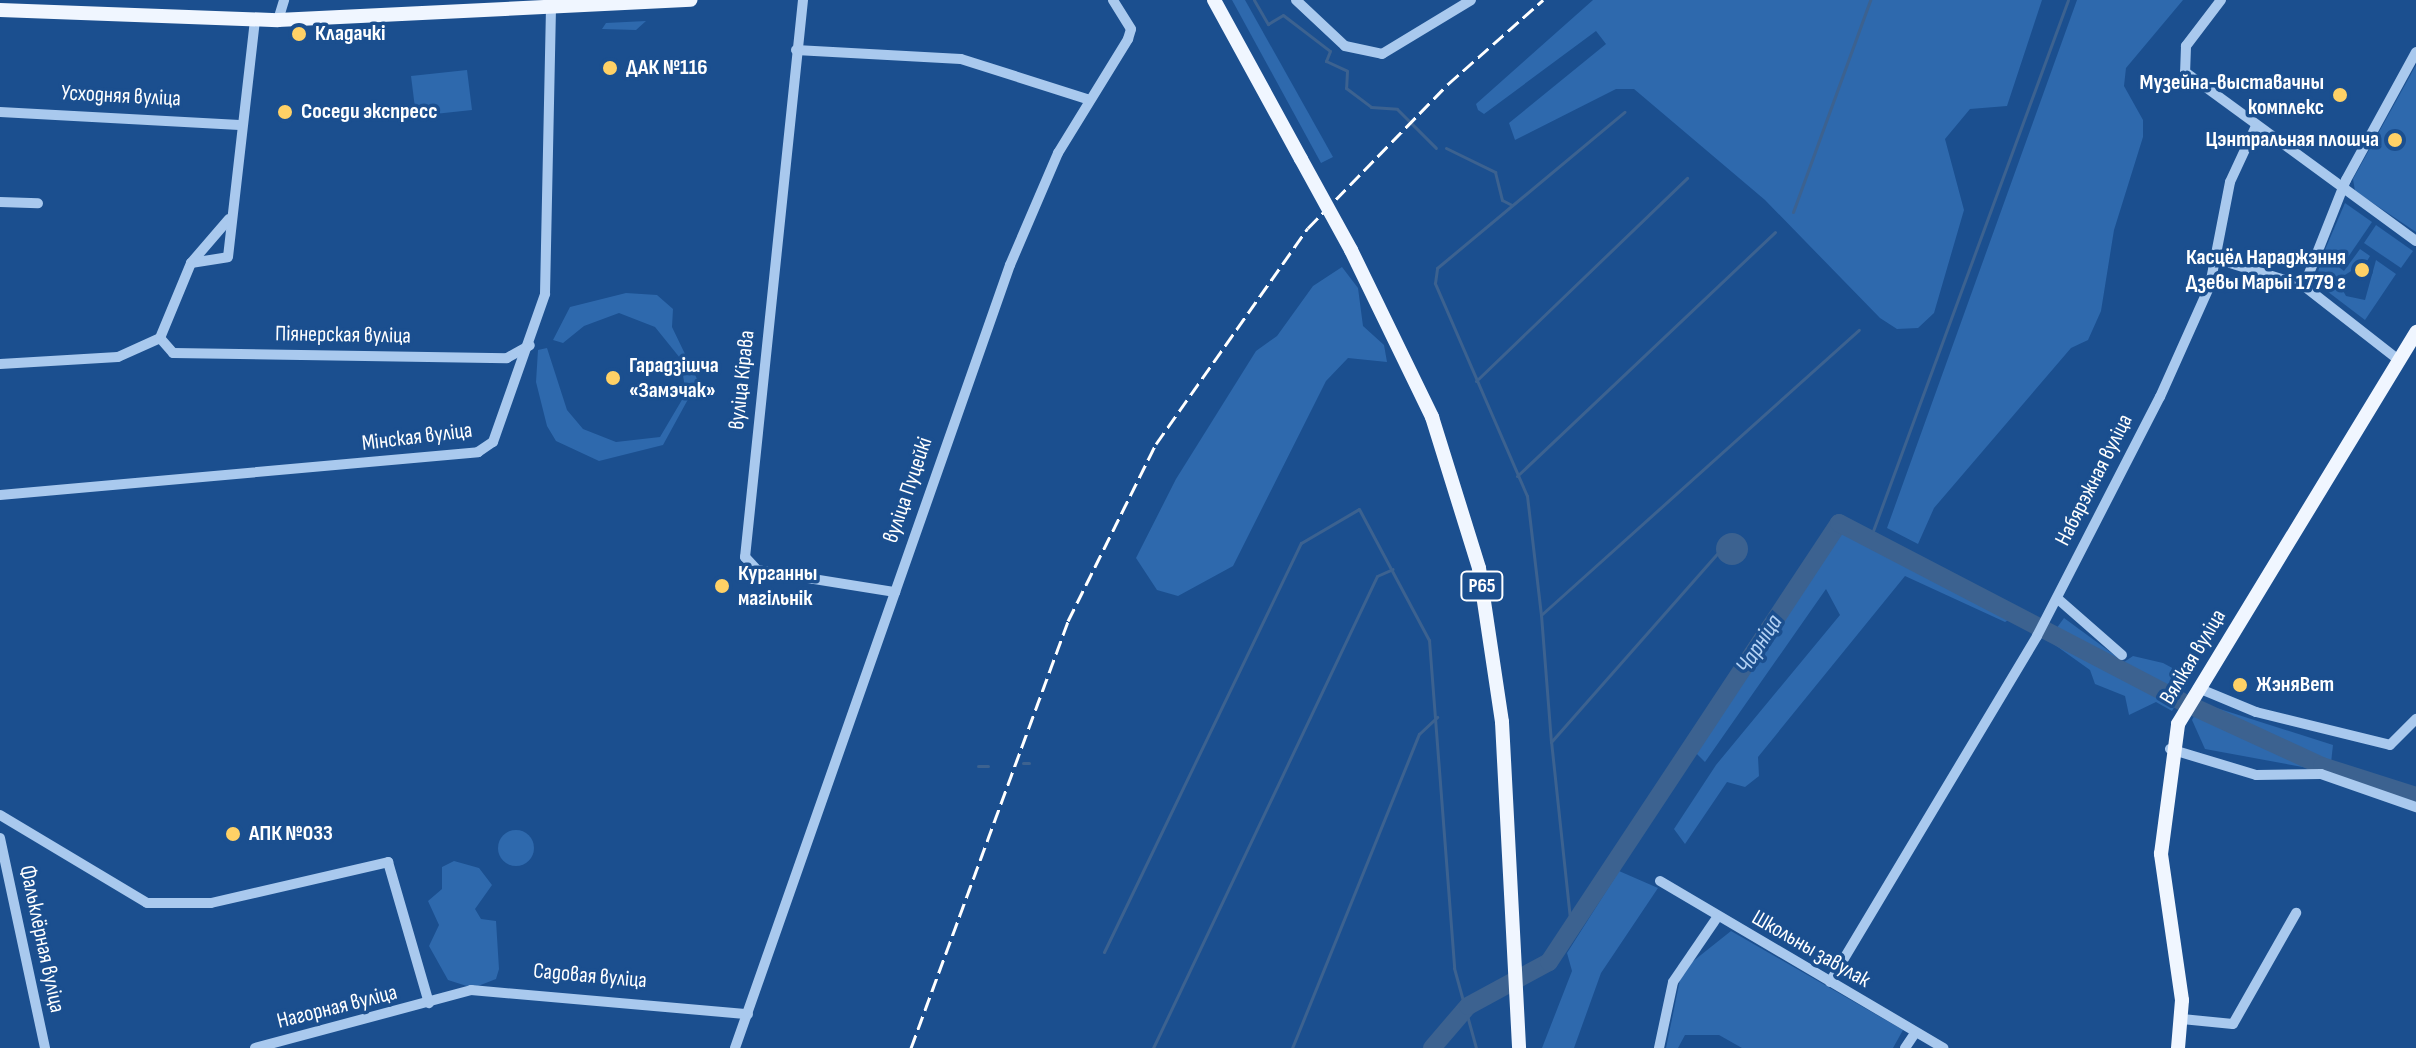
<!DOCTYPE html>
<meta charset="utf-8">
<style>
body{margin:0}
#map{position:relative;width:2416px;height:1048px;overflow:hidden;background:#1b4f8f;font-family:"Sofia Sans Condensed",sans-serif}
div>[style]{position:absolute}
.green>*{inset:0;background:#2e69ad}
.round{border-radius:50%}
.water>*{inset:0;background:#3c6290}
.stream>*{height:3px;margin:-1.5px;padding:0 1.5px;transform-origin:1.5px;border-radius:1.5px;background:#3c6290}
.river>*{height:18px;margin:-9px;padding:0 9px;transform-origin:9px;border-radius:9px;background:#3c6290}
.minor>*{height:10px;margin:-5px;padding:0 5px;transform-origin:5px;border-radius:5px;background:#a9c9ee}
.major>*{height:14px;margin:-7px;padding:0 7px;transform-origin:7px;border-radius:7px;background:#f0f6ff}
.rail>*{height:3px;margin-top:-1.5px;transform-origin:0;background:repeating-linear-gradient(90deg,#fff 0 14px,transparent 0 20px)}
.major-bridge>*{height:14px;margin:-7px;padding:0 7px;transform-origin:7px;border-radius:7px;background:#f0f6ff}
.dots>*{width:22px;height:22px;translate:-50% -50%;box-sizing:border-box;border:4px solid #1b4f8f;border-radius:50%}
span{translate:-50% -50%;white-space:nowrap;text-align:center;line-height:1.15;-webkit-text-stroke:7px #1b4f8f;paint-order:stroke}
.shield-label span{padding:2px 6px;background:#1b4f8f;border:2px solid;border-radius:6px;-webkit-text-stroke-width:0}
.shield-label{font-size:20px;color:#fff;font-weight:700}
.poi-label{font-size:22px;color:#fff;font-weight:700}
.left{translate:0 -50%;text-align:left}
.right{translate:-100% -50%;text-align:right}
.street-label{font-size:22px;color:#fff}
.water-label{font-size:24px;color:#b5d3f5;font-style:italic}
</style>
<div id="map">
<div class="green">
<i style="clip-path:polygon(1232px 0,1245px 0,1333px 157px,1321px 163px)"></i>
<i style="clip-path:polygon(1593px 0,2042px 0,2007px 106px,1970px 109px,1945px 139px,1964px 210px,1934px 313px,1918px 328px,1897px 329px,1880px 318px,1765px 200px,1634px 89px,1616px 89px,1515px 140px,1509px 123px,1606px 44px,1596px 31px,1484px 114px,1478px 110px,1476px 104px)"></i>
<i style="clip-path:polygon(2077px 0,2183px 0,2126px 68px,2124px 86px,2143px 120px,2143px 137px,2114px 230px,2101px 311px,2088px 340px,2071px 348px,1934px 508px,1918px 544px,1887px 528px)"></i>
<i style="clip-path:polygon(646px 21px,636px 30px,602px 29px,606px 23px)"></i>
<i style="clip-path:polygon(2416px 65px,2416px 232px,2355px 191px,2353px 179px)"></i>
<i style="clip-path:polygon(467px 70px,472px 110px,416px 116px,411px 76px)"></i>
<i style="clip-path:polygon(2345px 203px,2372px 222px,2342px 266px,2324px 252px)"></i>
<i style="clip-path:polygon(2376px 225px,2413px 251px,2401px 268px,2364px 243px)"></i>
<i style="clip-path:polygon(2360px 249px,2370px 256px,2367px 261px,2337px 280px,2346px 296px,2365px 300px,2376px 260px,2396px 274px,2365px 320px,2315px 282px,2323px 255px,2344px 271px)"></i>
<i style="clip-path:polygon(1342px 267px,1358px 288px,1363px 326px,1384px 345px,1387px 362px,1348px 358px,1326px 381px,1233px 566px,1178px 596px,1157px 590px,1136px 558px,1176px 479px,1256px 351px,1277px 336px,1313px 286px)"></i>
<i style="clip-path:polygon(626px 293px,657px 295px,673px 309px,672px 327px,698px 381px,663px 445px,599px 461px,556px 441px,547px 426px,536px 382px,538px 350px,547px 348px,567px 410px,583px 429px,616px 442px,660px 437px,686px 393px,680px 358px,655px 327px,619px 313px,584px 326px,563px 343px,553px 340px,570px 307px)"></i>
<i style="clip-path:polygon(1841px 530px,2015px 616px,2005px 622px,1905px 576px,1758px 757px,1759px 776px,1745px 787px,1727px 782px,1685px 844px,1674px 829px,1716px 765px,1840px 615px,1826px 589px,1705px 762px,1696px 753px)"></i>
<i style="clip-path:polygon(2064px 618px,2124px 662px,2133px 656px,2163px 663px,2191px 678px,2172px 711px,2156px 702px,2129px 715px,2125px 696px,2095px 684px,2090px 670px,2048px 640px)"></i>
<i style="clip-path:polygon(2201px 703px,2333px 745px,2330px 772px,2205px 749px,2192px 720px)"></i>
<i class="round" style="left:498px;top:830px;width:36px;height:36px"></i>
<i style="clip-path:polygon(454px 861px,479px 868px,492px 885px,475px 909px,481px 919px,496px 921px,499px 969px,496px 979px,473px 988px,448px 980px,429px 946px,439px 925px,428px 901px,442px 889px,442px 867px)"></i>
<i style="clip-path:polygon(1619px 871px,1658px 888px,1601px 973px,1574px 1048px,1542px 1048px,1572px 971px,1567px 953px)"></i>
<i style="clip-path:polygon(1731px 931px,1903px 1030px,1893px 1048px,1742px 1048px,1719px 1035px,1685px 1035px,1678px 1048px,1666px 1048px,1682px 970px)"></i>
</div>
<div class="water">
<i class="round" style="left:1716px;top:533px;width:32px;height:32px"></i>
</div>
<div class="stream">
<i style="left:1254px;top:0;width:28px;rotate:60deg"></i>
<i style="left:1268px;top:24px;width:17px;rotate:-31deg"></i>
<i style="left:1283px;top:15px;width:59px;rotate:37.5deg"></i>
<i style="left:1330px;top:51px;width:11px;rotate:112deg"></i>
<i style="left:1326px;top:61px;width:23px;rotate:25deg"></i>
<i style="left:1347px;top:71px;width:17px;rotate:93deg"></i>
<i style="left:1346px;top:88px;width:31px;rotate:37deg"></i>
<i style="left:1371px;top:107px;width:26px;rotate:4deg"></i>
<i style="left:1397px;top:109px;width:55px;rotate:45deg"></i>
<i style="left:1446px;top:148px;width:55px;rotate:26.1deg"></i>
<i style="left:1495px;top:172px;width:29px;rotate:76deg"></i>
<i style="left:1502px;top:200px;width:11px;rotate:27deg"></i>
<i style="left:1793px;top:212px;width:226px;rotate:-70deg"></i>
<i style="left:1476px;top:381px;width:293px;rotate:-43.9deg"></i>
<i style="left:1517px;top:476px;width:355px;rotate:-43.4deg"></i>
<i style="left:1870px;top:539px;width:574px;rotate:-69.83deg"></i>
<i style="left:1541px;top:615px;width:120px;rotate:-96.7deg"></i>
<i style="left:1527px;top:496px;width:232px;rotate:-113.4deg"></i>
<i style="left:1435px;top:283px;width:15px;rotate:-82deg"></i>
<i style="left:1437px;top:268px;width:244px;rotate:-39.8deg"></i>
<i style="left:1551px;top:742px;width:127px;rotate:-94.5deg"></i>
<i style="left:1541px;top:615px;width:427px;rotate:-41.9deg"></i>
<i style="left:1023px;top:763px;width:6px"></i>
<i style="left:978px;top:766px;width:10px"></i>
<i style="left:1571px;top:928px;width:187px;rotate:-96.1deg"></i>
<i style="left:1551px;top:742px;width:251px;rotate:-48.6deg"></i>
<i style="left:1104px;top:952px;width:454px;rotate:-64.3deg"></i>
<i style="left:1301px;top:543px;width:67px;rotate:-30.4deg"></i>
<i style="left:1359px;top:509px;width:149px;rotate:61.9deg"></i>
<i style="left:1429px;top:640px;width:329px;rotate:85.6deg"></i>
<i style="left:1454px;top:968px;width:83px;rotate:74.6deg"></i>
<i style="left:1153px;top:1048px;width:522px;rotate:-64.61deg"></i>
<i style="left:1377px;top:576px;width:17px;rotate:-24deg"></i>
<i style="left:1292px;top:1048px;width:339px;rotate:-68deg"></i>
<i style="left:1419px;top:734px;width:25px;rotate:-43deg"></i>
</div>
<div class="river">
<i style="left:2196px;top:708px;width:139px;rotate:24.7deg"></i>
<i style="left:2322px;top:766px;width:99px;rotate:17.7deg"></i>
<i style="left:1432px;top:1048px;width:55px;rotate:-49.4deg"></i>
<i style="left:1468px;top:1006px;width:92px;rotate:-28.5deg"></i>
<i style="left:1549px;top:962px;width:526px;rotate:-56.55deg"></i>
<i style="left:1839px;top:523px;width:386px;rotate:27.5deg"></i>
</div>
<div class="minor">
<i style="left:803px;top:0;width:560px;rotate:95.94deg"></i>
<i style="left:745px;top:557px;width:18px;rotate:47deg"></i>
<i style="left:757px;top:570px;width:140px;rotate:9.1deg"></i>
<i style="left:1296px;top:0;width:67px;rotate:43.2deg"></i>
<i style="left:1345px;top:46px;width:38px;rotate:12deg"></i>
<i style="left:1382px;top:54px;width:104px;rotate:-31.2deg"></i>
<i style="left:2221px;top:0;width:58px;rotate:127.3deg"></i>
<i style="left:2186px;top:46px;width:26px;rotate:92deg"></i>
<i style="left:2185px;top:72px;width:286px;rotate:36.2deg"></i>
<i style="left:278px;top:20px;width:21px;rotate:-73deg"></i>
<i style="left:796px;top:50px;width:165px;rotate:3.1deg"></i>
<i style="left:961px;top:59px;width:132px;rotate:17.6deg"></i>
<i style="left:0;top:112px;width:240px;rotate:3.1deg"></i>
<i style="left:0;top:202px;width:38px;rotate:2deg"></i>
<i style="left:2217px;top:259px;width:91px;rotate:17.2deg"></i>
<i style="left:2304px;top:286px;width:122px;rotate:38deg"></i>
<i style="left:191px;top:263px;width:58px;rotate:-49.2deg"></i>
<i style="left:2304px;top:286px;width:114px;rotate:-68.4deg"></i>
<i style="left:2346px;top:180px;width:146px;rotate:-61.3deg"></i>
<i style="left:160px;top:338px;width:81px;rotate:-67.5deg"></i>
<i style="left:191px;top:263px;width:37px;rotate:-9deg"></i>
<i style="left:228px;top:257px;width:240px;rotate:-83.5deg"></i>
<i style="left:0;top:364px;width:118px;rotate:-3.4deg"></i>
<i style="left:118px;top:357px;width:46px;rotate:-24.3deg"></i>
<i style="left:160px;top:338px;width:20px;rotate:49deg"></i>
<i style="left:173px;top:353px;width:334px;rotate:0.9deg"></i>
<i style="left:507px;top:358px;width:26px;rotate:-29deg"></i>
<i style="left:0;top:495px;width:480px;rotate:-5.1deg"></i>
<i style="left:478px;top:452px;width:18px;rotate:-34deg"></i>
<i style="left:493px;top:442px;width:157px;rotate:-70.6deg"></i>
<i style="left:545px;top:294px;width:283px;rotate:-88.8deg"></i>
<i style="left:2058px;top:599px;width:85px;rotate:41.2deg"></i>
<i style="left:2198px;top:688px;width:63px;rotate:22.5deg"></i>
<i style="left:2256px;top:712px;width:138px;rotate:13.8deg"></i>
<i style="left:2390px;top:745px;width:37px;rotate:-45deg"></i>
<i style="left:2170px;top:749px;width:90px;rotate:16.8deg"></i>
<i style="left:2256px;top:775px;width:65px;rotate:-0.9deg"></i>
<i style="left:2321px;top:774px;width:101px;rotate:19.2deg"></i>
<i style="left:0;top:815px;width:171px;rotate:30.9deg"></i>
<i style="left:147px;top:903px;width:64px"></i>
<i style="left:211px;top:903px;width:182px;rotate:-13deg"></i>
<i style="left:388px;top:862px;width:147px;rotate:73.8deg"></i>
<i style="left:0;top:838px;width:215px;rotate:77.9deg"></i>
<i style="left:1660px;top:881px;width:329px;rotate:30.5deg"></i>
<i style="left:1830px;top:982px;width:403px;rotate:-59.1deg"></i>
<i style="left:2037px;top:636px;width:269px;rotate:-62.8deg"></i>
<i style="left:2160px;top:397px;width:123px;rotate:-65.9deg"></i>
<i style="left:2210px;top:285px;width:105px;rotate:-79deg"></i>
<i style="left:2230px;top:182px;width:62px;rotate:-65.1deg"></i>
<i style="left:2182px;top:1019px;width:51px;rotate:5.6deg"></i>
<i style="left:2233px;top:1024px;width:128px;rotate:-60.4deg"></i>
<i style="left:255px;top:1048px;width:224px;rotate:-15deg"></i>
<i style="left:471px;top:990px;width:278px;rotate:5deg"></i>
<i style="left:735px;top:1048px;width:830px;rotate:-70.65deg"></i>
<i style="left:1010px;top:265px;width:122px;rotate:-66.8deg"></i>
<i style="left:1058px;top:153px;width:134px;rotate:-58.4deg"></i>
<i style="left:1128px;top:39px;width:10px;rotate:-73deg"></i>
<i style="left:1131px;top:29px;width:34px;rotate:-122deg"></i>
<i style="left:1659px;top:1048px;width:67px;rotate:-78deg"></i>
<i style="left:1673px;top:982px;width:76px;rotate:-55.7deg"></i>
<i style="left:1905px;top:1048px;width:18px;rotate:-56deg"></i>
</div>
<div class="major">
<i style="left:1214px;top:0;width:181px;rotate:61.3deg"></i>
<i style="left:0;top:10px;width:278px;rotate:2.1deg"></i>
<i style="left:278px;top:20px;width:413px;rotate:-2.8deg"></i>
<i style="left:1351px;top:250px;width:186px;rotate:64.1deg"></i>
<i style="left:1432px;top:417px;width:158px;rotate:72.7deg"></i>
<i style="left:1479px;top:568px;width:156px;rotate:81.5deg"></i>
<i style="left:1502px;top:722px;width:326px;rotate:87deg"></i>
<i style="left:2178px;top:1048px;width:48px;rotate:-85.2deg"></i>
<i style="left:2182px;top:1000px;width:148px;rotate:-98.2deg"></i>
<i style="left:2161px;top:854px;width:131px;rotate:-82.5deg"></i>
<i style="left:2178px;top:724px;width:459px;rotate:-58.7deg"></i>
</div>
<div class="rail">
<i style="left:911px;top:1048px;width:455px;rotate:-69.8deg"></i>
<i style="left:1068px;top:621px;width:198px;rotate:-63.6deg"></i>
<i style="left:1156px;top:444px;width:264px;rotate:-54.9deg"></i>
<i style="left:1308px;top:228px;width:201px;rotate:-45.8deg"></i>
<i style="left:1448px;top:84px;width:127px;rotate:-41.5deg"></i>
</div>
<div class="major-bridge">
<i style="left:1301px;top:159px;width:104px;rotate:61.2deg"></i>
</div>
<div class="dots">
<i style="left:299px;top:34px;background:#ffd166"></i>
<i style="left:610px;top:68px;background:#ffd166"></i>
<i style="left:2340px;top:95px;background:#ffd166"></i>
<i style="left:285px;top:112px;background:#ffd166"></i>
<i style="left:2395px;top:140px;background:#ffd166"></i>
<i style="left:2362px;top:270px;background:#ffd166"></i>
<i style="left:613px;top:378px;background:#ffd166"></i>
<i style="left:722px;top:586px;background:#ffd166"></i>
<i style="left:2240px;top:685px;background:#ffd166"></i>
<i style="left:233px;top:834px;background:#ffd166"></i>
</div>
<div class="shield-label">
<span style="left:1482px;top:586px">Р65</span>
</div>
<div class="poi-label">
<span class="left" style="left:315px;top:34px">Кладачкі</span>
<span class="left" style="left:626px;top:68px">ДАК №116</span>
<span class="right" style="left:2324px;top:95px">Музейна-выставачны<br>комплекс</span>
<span class="left" style="left:301px;top:112px">Соседи экспресс</span>
<span class="right" style="left:2379px;top:140px">Цэнтральная плошча</span>
<span class="right" style="left:2346px;top:270px">Касцёл Нараджэння<br>Дзевы Марыі 1779 г</span>
<span class="left" style="left:629px;top:378px">Гарадзішча<br>«Замэчак»</span>
<span class="left" style="left:738px;top:586px">Курганны<br>магільнік</span>
<span class="left" style="left:2256px;top:685px">ЖэняВет</span>
<span class="left" style="left:249px;top:834px">АПК №033</span>
</div>
<div class="street-label">
<span style="left:121px;top:96px;rotate:3deg">Усходняя вуліца</span>
<span style="left:343px;top:335px;rotate:1deg">Піянерская вуліца</span>
<span style="left:742px;top:380px;rotate:-84deg">вуліца Кірава</span>
<span style="left:417px;top:437px;rotate:-7deg">Мінская вуліца</span>
<span style="left:2094px;top:480px;rotate:-63deg">Набярэжная вуліца</span>
<span style="left:908px;top:490px;rotate:-71deg">вуліца Пуцейкі</span>
<span style="left:2193px;top:657px;rotate:-59deg">Вялікая вуліца</span>
<span style="left:42px;top:939px;rotate:78deg">Фальклёрная вуліца</span>
<span style="left:1811px;top:949px;rotate:30deg">Школьны завулак</span>
<span style="left:590px;top:976px;rotate:5deg">Садовая вуліца</span>
<span style="left:337px;top:1007px;rotate:-14deg">Нагорная вуліца</span>
</div>
<div class="water-label">
<span style="left:1759px;top:644px;rotate:-57deg">Чарніца</span>
</div>
</div>
